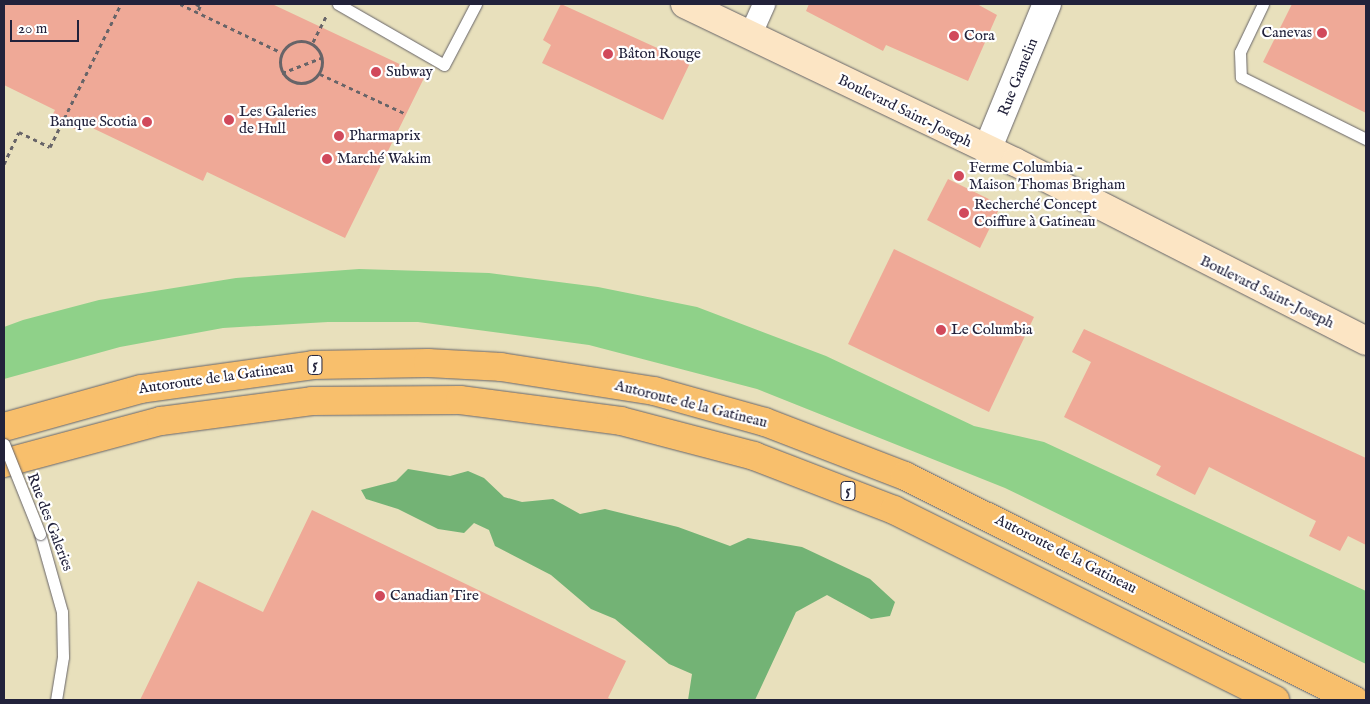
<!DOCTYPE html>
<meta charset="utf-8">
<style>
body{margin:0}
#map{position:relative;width:1370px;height:704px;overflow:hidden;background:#e8e0bc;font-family:"IM FELL English",serif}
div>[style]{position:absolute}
.green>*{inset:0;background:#8fd189}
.forest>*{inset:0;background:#73b375}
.building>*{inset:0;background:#efa997}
.path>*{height:3px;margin-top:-1.5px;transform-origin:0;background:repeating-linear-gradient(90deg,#676468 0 4px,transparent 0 8px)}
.path>.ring{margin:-1.5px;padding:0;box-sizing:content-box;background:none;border:3px solid #676468;border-radius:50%}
.roads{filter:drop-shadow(0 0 1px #676468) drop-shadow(0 0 1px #676468)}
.service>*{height:11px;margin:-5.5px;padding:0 5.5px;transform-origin:5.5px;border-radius:5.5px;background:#fff}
.minor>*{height:22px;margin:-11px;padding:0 11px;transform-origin:11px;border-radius:11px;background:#fff}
.tertiary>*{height:28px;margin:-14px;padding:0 14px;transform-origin:14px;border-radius:14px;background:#fff}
.secondary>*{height:28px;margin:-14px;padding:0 14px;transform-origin:14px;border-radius:14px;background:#fce5c4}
.motorway>*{height:28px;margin:-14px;padding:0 14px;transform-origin:14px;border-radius:14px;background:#f8bf6c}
.bridges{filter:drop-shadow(0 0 1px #676468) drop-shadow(0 0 1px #676468)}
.service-bridge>*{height:11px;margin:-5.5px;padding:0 5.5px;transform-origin:5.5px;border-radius:5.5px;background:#fff}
.dots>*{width:14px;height:14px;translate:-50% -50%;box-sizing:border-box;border:2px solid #fff;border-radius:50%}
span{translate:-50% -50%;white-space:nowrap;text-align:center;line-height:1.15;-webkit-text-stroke:4.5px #fff;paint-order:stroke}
.shield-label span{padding:1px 4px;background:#fff;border:1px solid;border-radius:4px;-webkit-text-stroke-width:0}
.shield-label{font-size:14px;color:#22223b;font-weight:700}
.poi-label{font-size:15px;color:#22223b}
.right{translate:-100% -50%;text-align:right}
.left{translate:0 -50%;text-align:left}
.street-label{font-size:15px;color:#22223b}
.frame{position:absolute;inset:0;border:5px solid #22223b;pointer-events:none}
.scale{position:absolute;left:10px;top:20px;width:69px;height:22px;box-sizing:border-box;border:2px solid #22223b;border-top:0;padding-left:6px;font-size:15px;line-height:18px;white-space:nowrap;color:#22223b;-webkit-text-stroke:4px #fff;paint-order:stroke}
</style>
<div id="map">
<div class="green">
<i style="clip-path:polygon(359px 269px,489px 273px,598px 287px,697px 307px,826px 356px,974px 426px,1044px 442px,1366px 591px,1366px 664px,1005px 488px,757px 389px,589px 345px,418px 322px,328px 322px,223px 328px,120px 347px,4px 379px,4px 327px,23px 320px,99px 300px,236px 278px)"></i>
</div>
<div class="forest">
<i style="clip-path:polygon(408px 469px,450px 476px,468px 471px,484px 478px,504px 497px,522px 502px,553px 499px,580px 514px,605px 509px,678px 527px,730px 546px,748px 538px,802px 547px,870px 579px,895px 602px,890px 616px,871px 619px,827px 595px,796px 612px,755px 700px,688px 700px,692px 674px,669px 664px,615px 619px,591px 609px,551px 575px,495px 546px,489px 530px,474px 523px,464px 533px,438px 529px,398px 509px,366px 499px,361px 490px,396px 481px)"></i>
</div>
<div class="building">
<i style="clip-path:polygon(4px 4px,272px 4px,425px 76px,345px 238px,207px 172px,203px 181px,82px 123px,79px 131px,51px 118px,55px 110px,4px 85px)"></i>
<i style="clip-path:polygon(561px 4px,690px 63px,663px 120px,542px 63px,551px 45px,543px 40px)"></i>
<i style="clip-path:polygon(809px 4px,977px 4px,997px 15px,968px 81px,886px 45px,883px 51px,806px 11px)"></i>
<i style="clip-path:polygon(1292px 4px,1366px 4px,1366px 113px,1263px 62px)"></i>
<i style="clip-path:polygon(948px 179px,1001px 205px,980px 248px,927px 220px)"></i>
<i style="clip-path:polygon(894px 249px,1034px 317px,989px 412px,848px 344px)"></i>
<i style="clip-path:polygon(1084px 329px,1366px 458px,1366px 545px,1348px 536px,1340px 551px,1309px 536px,1316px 521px,1209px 467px,1195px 495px,1156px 475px,1161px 466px,1064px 417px,1091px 362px,1072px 352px)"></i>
<i style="clip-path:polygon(312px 510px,626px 661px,608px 698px,613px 700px,140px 700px,198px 581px,263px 612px)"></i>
</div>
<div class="path">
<i style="left:180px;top:4px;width:111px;rotate:25.6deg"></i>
<i style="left:196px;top:4px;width:4px;rotate:27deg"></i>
<i style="left:200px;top:6px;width:6px;rotate:108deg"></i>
<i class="ring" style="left:280px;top:41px;width:39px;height:39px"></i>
<i style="left:313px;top:42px;width:29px;rotate:-63deg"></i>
<i style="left:282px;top:73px;width:42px;rotate:-21deg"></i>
<i style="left:320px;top:74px;width:95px;rotate:24.9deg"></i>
<i style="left:4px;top:164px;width:35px;rotate:-65deg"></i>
<i style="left:19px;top:132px;width:34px;rotate:26deg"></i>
<i style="left:50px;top:147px;width:160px;rotate:-63.6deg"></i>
</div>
<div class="roads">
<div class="service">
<i style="left:338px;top:4px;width:122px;rotate:29.9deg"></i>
<i style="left:444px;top:65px;width:69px;rotate:-62.3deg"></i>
<i style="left:1263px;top:4px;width:53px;rotate:115.6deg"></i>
<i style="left:1240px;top:52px;width:25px;rotate:88deg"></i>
<i style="left:1241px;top:77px;width:140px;rotate:26.4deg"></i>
<i style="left:40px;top:534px;width:81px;rotate:74.2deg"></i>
<i style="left:62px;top:612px;width:45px;rotate:88.7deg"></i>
<i style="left:63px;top:657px;width:44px;rotate:99.2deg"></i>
</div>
<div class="minor">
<i style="left:750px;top:36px;width:35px;rotate:-66deg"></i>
</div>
<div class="tertiary">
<i style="left:987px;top:150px;width:158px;rotate:-67.7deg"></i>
</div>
<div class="secondary">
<i style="left:685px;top:4px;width:366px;rotate:25.6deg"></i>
<i style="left:1015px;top:162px;width:394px;rotate:27deg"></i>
</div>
<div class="motorway">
<i style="left:4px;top:427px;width:142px;rotate:-15.5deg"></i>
<i style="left:141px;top:389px;width:174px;rotate:-7.9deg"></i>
<i style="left:313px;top:365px;width:115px;rotate:-1deg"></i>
<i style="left:428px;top:363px;width:73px;rotate:3.1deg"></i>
<i style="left:501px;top:367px;width:155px;rotate:8.9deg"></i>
<i style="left:654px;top:391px;width:115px;rotate:15.6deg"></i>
<i style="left:765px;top:422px;width:150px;rotate:21.1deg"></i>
<i style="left:905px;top:476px;width:502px;rotate:26.51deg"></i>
<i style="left:4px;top:463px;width:163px;rotate:-15deg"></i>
<i style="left:161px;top:421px;width:152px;rotate:-7.5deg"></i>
<i style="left:312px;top:401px;width:148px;rotate:-0.4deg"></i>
<i style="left:460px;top:400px;width:162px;rotate:7.4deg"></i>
<i style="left:621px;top:421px;width:138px;rotate:14.7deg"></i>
<i style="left:754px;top:456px;width:150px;rotate:21.1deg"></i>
<i style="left:894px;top:510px;width:426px;rotate:26.5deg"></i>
</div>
</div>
<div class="bridges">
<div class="service-bridge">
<i style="left:4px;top:444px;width:97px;rotate:68.2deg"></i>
</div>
</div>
<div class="dots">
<i style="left:1322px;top:33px;background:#d1495b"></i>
<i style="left:954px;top:36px;background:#d1495b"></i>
<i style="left:608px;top:54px;background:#d1495b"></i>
<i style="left:376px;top:72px;background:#d1495b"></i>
<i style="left:229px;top:120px;background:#d1495b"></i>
<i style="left:147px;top:122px;background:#d1495b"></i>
<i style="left:339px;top:136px;background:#d1495b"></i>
<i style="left:327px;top:159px;background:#d1495b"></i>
<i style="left:959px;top:176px;background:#d1495b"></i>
<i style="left:964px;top:213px;background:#d1495b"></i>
<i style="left:941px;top:330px;background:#d1495b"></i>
<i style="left:380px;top:596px;background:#d1495b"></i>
</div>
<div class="shield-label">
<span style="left:315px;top:365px">5</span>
<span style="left:848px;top:491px">5</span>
</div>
<div class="poi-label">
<span class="right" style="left:1312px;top:33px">Canevas</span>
<span class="left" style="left:964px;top:36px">Cora</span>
<span class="left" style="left:618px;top:54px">Bâton Rouge</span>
<span class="left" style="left:386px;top:72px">Subway</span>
<span class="left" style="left:239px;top:120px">Les Galeries<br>de Hull</span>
<span class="right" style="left:137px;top:122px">Banque Scotia</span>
<span class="left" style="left:349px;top:136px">Pharmaprix</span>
<span class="left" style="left:337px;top:159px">Marché Wakim</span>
<span class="left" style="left:969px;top:176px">Ferme Columbia -<br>Maison Thomas Brigham</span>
<span class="left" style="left:974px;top:213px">Recherché Concept<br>Coiffure à Gatineau</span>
<span class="left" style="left:951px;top:330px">Le Columbia</span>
<span class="left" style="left:390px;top:596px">Canadian Tire</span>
</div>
<div class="street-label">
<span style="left:1018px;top:77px;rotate:-68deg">Rue Gamelin</span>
<span style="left:905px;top:111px;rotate:26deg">Boulevard Saint-Joseph</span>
<span style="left:1267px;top:292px;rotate:26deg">Boulevard Saint-Joseph</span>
<span style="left:216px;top:378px;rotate:-8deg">Autoroute de la Gatineau</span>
<span style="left:691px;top:404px;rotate:14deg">Autoroute de la Gatineau</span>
<span style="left:50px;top:522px;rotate:69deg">Rue des Galeries</span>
<span style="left:1066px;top:554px;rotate:27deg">Autoroute de la Gatineau</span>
</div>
<div class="frame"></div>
<div class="scale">20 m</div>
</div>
